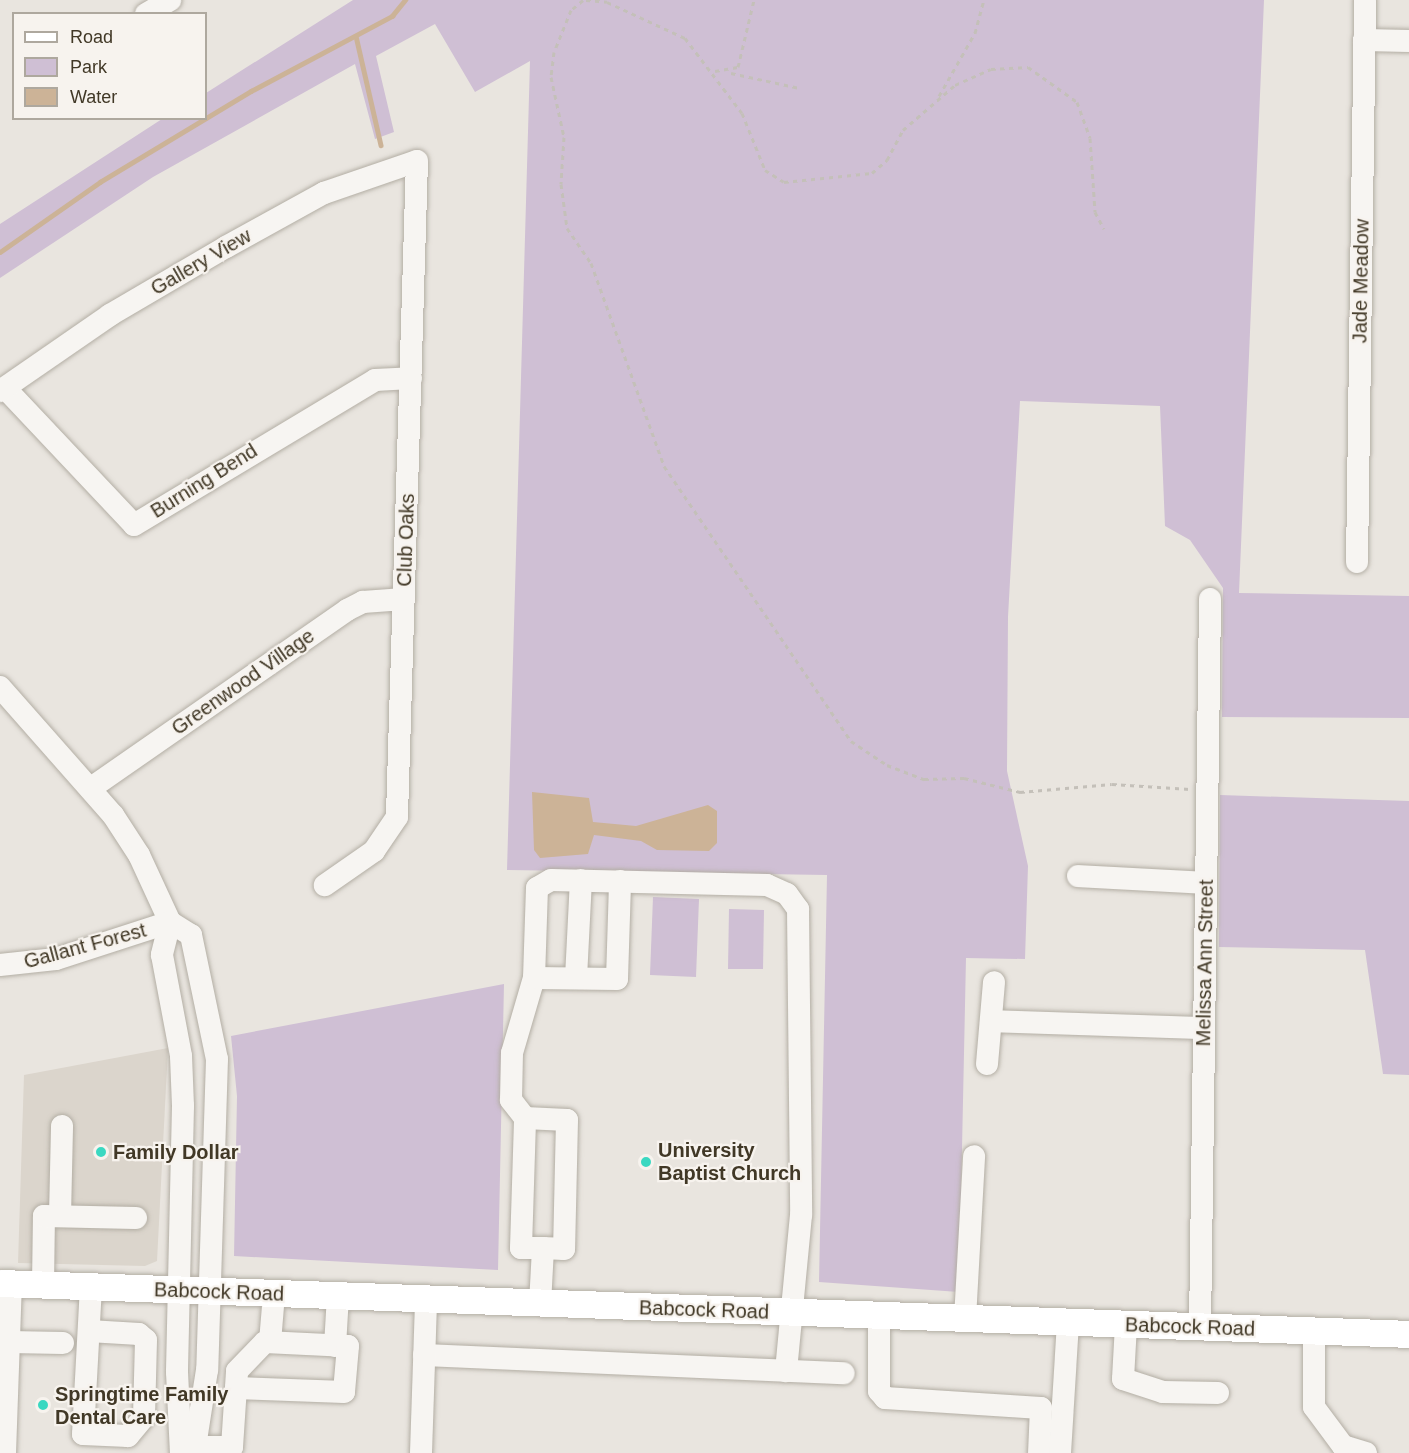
<!DOCTYPE html>
<style>
body{margin:0}
#map{position:relative;width:1409px;height:1453px;overflow:hidden;background:#e9e5df;font-family:Helvetica,sans-serif}
div>[style]{position:absolute}
.built>*{inset:0;background:#dbd5cc}
.green>*{inset:0;background:#cfbfd4}
.water>*{inset:0;background:#ccb397}
.stream>*{height:4.5px;margin:-2.25px;padding:0 2.25px;transform-origin:2.25px;border-radius:2.25px;background:#ccb397}
.path>*{height:3px;margin-top:-1.5px;transform-origin:0;background:repeating-linear-gradient(90deg,#c4c0b9 0 4.5px,transparent 0 9px)}
.roads{filter:drop-shadow(0 0 2px #b3aea4) drop-shadow(0 0 2px #b3aea4)}
.minor>*{height:22px;margin:-11px;padding:0 11px;transform-origin:11px;border-radius:11px;background:#f7f5f2}
.major>*{height:27px;margin:-13.5px;padding:0 13.5px;transform-origin:13.5px;border-radius:13.5px;background:#fff}
.dots>*{width:16px;height:16px;translate:-50% -50%;box-sizing:border-box;border:3px solid #f7f3ee;border-radius:50%}
span{translate:-50% -50%;white-space:nowrap;text-align:center;line-height:1.15;-webkit-text-stroke:4.5px #f7f3ee;paint-order:stroke}
.street-label{font-size:20px;color:#413826}
.poi-label{font-size:20px;color:#413826;font-weight:700}
.left{translate:0 -50%;text-align:left}
.legend{position:absolute;left:12px;top:12px;width:195px;height:108px;box-sizing:border-box;background:#f7f3ee;border:2px solid #aea89e;margin:0;padding:8px 10px;list-style:none;font-size:18px;color:#413826}
.legend li{display:flex;align-items:center;gap:12px;height:30px}
.legend b{width:30px;border:2px solid #aea89e}
</style>
<div id="map">
<div class="built">
<i style="clip-path:polygon(168px 1048px,157px 1261px,145px 1266px,18px 1263px,24px 1075px)"></i>
</div>
<div class="green">
<i style="clip-path:polygon(353px 0,1264px 0,1239px 593px,1409px 596px,1409px 718px,1222px 717px,1223px 588px,1190px 540px,1165px 526px,1160px 406px,1020px 401px,1008px 617px,1007px 771px,1028px 866px,1025px 959px,966px 958px,959px 1292px,819px 1282px,827px 875px,507px 870px,530px 61px,475px 92px,435px 24px,376px 56px,394px 132px,375px 139px,355px 64px,153px 177px,0 278px,0 224px,162px 119px,206px 118px,206px 93px)"></i>
<i style="clip-path:polygon(1220px 795px,1409px 801px,1409px 1075px,1383px 1074px,1365px 950px,1219px 947px)"></i>
<i style="clip-path:polygon(653px 897px,699px 899px,696px 977px,650px 975px)"></i>
<i style="clip-path:polygon(729px 909px,764px 910px,763px 969px,728px 969px)"></i>
<i style="clip-path:polygon(504px 984px,498px 1270px,234px 1256px,237px 1096px,231px 1036px)"></i>
</div>
<div class="water">
<i style="clip-path:polygon(532px 792px,589px 798px,593px 822px,636px 826px,708px 805px,717px 811px,717px 843px,709px 851px,657px 850px,641px 841px,594px 835px,588px 854px,540px 858px,534px 850px)"></i>
</div>
<div class="stream">
<i style="left:356px;top:36px;width:112px;rotate:77.1deg"></i>
<i style="left:0;top:252px;width:122px;rotate:-35deg"></i>
<i style="left:100px;top:182px;width:176px;rotate:-31.1deg"></i>
<i style="left:251px;top:91px;width:160px;rotate:-28deg"></i>
<i style="left:392px;top:16px;width:21px;rotate:-51deg"></i>
</div>
<div class="path">
<i style="left:583px;top:0;width:16px;rotate:140deg"></i>
<i style="left:571px;top:10px;width:45px;rotate:112deg"></i>
<i style="left:554px;top:52px;width:25px;rotate:97deg"></i>
<i style="left:551px;top:77px;width:61px;rotate:77.8deg"></i>
<i style="left:564px;top:137px;width:47px;rotate:93.7deg"></i>
<i style="left:561px;top:184px;width:44px;rotate:82.2deg"></i>
<i style="left:567px;top:228px;width:42px;rotate:55.6deg"></i>
<i style="left:591px;top:263px;width:216px;rotate:70.2deg"></i>
<i style="left:664px;top:466px;width:333px;rotate:55.8deg"></i>
<i style="left:851px;top:741px;width:43px;rotate:33.7deg"></i>
<i style="left:887px;top:765px;width:40px;rotate:21deg"></i>
<i style="left:924px;top:779px;width:40px;rotate:-1.4deg"></i>
<i style="left:964px;top:778px;width:58px;rotate:14deg"></i>
<i style="left:1020px;top:792px;width:92px;rotate:-5deg"></i>
<i style="left:1112px;top:784px;width:78px;rotate:3.7deg"></i>
<i style="left:586px;top:0;width:21px;rotate:5deg"></i>
<i style="left:607px;top:2px;width:86px;rotate:24.8deg"></i>
<i style="left:685px;top:38px;width:94px;rotate:52.8deg"></i>
<i style="left:742px;top:113px;width:61px;rotate:68deg"></i>
<i style="left:765px;top:170px;width:22px;rotate:32deg"></i>
<i style="left:784px;top:182px;width:88px;rotate:-5.8deg"></i>
<i style="left:872px;top:173px;width:20px;rotate:-41deg"></i>
<i style="left:887px;top:160px;width:34px;rotate:-62deg"></i>
<i style="left:903px;top:130px;width:69px;rotate:-40.9deg"></i>
<i style="left:955px;top:85px;width:39px;rotate:-24deg"></i>
<i style="left:991px;top:69px;width:37px;rotate:-3deg"></i>
<i style="left:1028px;top:67px;width:60px;rotate:35.5deg"></i>
<i style="left:1077px;top:102px;width:38px;rotate:70deg"></i>
<i style="left:1090px;top:138px;width:74px;rotate:86.1deg"></i>
<i style="left:1095px;top:212px;width:19px;rotate:62deg"></i>
<i style="left:715px;top:71px;width:23px;rotate:-10deg"></i>
<i style="left:738px;top:67px;width:69px;rotate:-76.6deg"></i>
<i style="left:731px;top:73px;width:70px;rotate:12.4deg"></i>
<i style="left:939px;top:96px;width:73px;rotate:-60.3deg"></i>
<i style="left:975px;top:33px;width:34px;rotate:-75deg"></i>
</div>
<div class="roads">
<div class="minor">
<i style="left:146px;top:14px;width:28px;rotate:-30deg"></i>
<i style="left:1364px;top:40px;width:45px;rotate:1.3deg"></i>
<i style="left:5px;top:388px;width:188px;rotate:46.7deg"></i>
<i style="left:134px;top:525px;width:281px;rotate:-31deg"></i>
<i style="left:375px;top:380px;width:36px;rotate:-3deg"></i>
<i style="left:0;top:391px;width:134px;rotate:-34.6deg"></i>
<i style="left:110px;top:315px;width:134px;rotate:-30.4deg"></i>
<i style="left:226px;top:247px;width:112px;rotate:-28.9deg"></i>
<i style="left:324px;top:193px;width:98px;rotate:-19deg"></i>
<i style="left:417px;top:161px;width:656px;rotate:91.75deg"></i>
<i style="left:397px;top:817px;width:41px;rotate:124.1deg"></i>
<i style="left:374px;top:851px;width:60px;rotate:145.2deg"></i>
<i style="left:1357px;top:562px;width:562px;rotate:-89.18deg"></i>
<i style="left:0;top:687px;width:171px;rotate:48.6deg"></i>
<i style="left:113px;top:815px;width:48px;rotate:57deg"></i>
<i style="left:139px;top:855px;width:74px;rotate:65.2deg"></i>
<i style="left:170px;top:922px;width:34px;rotate:104deg"></i>
<i style="left:162px;top:955px;width:103px;rotate:79.3deg"></i>
<i style="left:181px;top:1056px;width:50px;rotate:87.7deg"></i>
<i style="left:183px;top:1106px;width:266px;rotate:91.3deg"></i>
<i style="left:177px;top:1372px;width:81px;rotate:87.2deg"></i>
<i style="left:91px;top:788px;width:312px;rotate:-34.8deg"></i>
<i style="left:347px;top:610px;width:18px;rotate:-27deg"></i>
<i style="left:363px;top:602px;width:41px;rotate:-4.2deg"></i>
<i style="left:1078px;top:876px;width:128px;rotate:3.1deg"></i>
<i style="left:170px;top:922px;width:25px;rotate:32deg"></i>
<i style="left:191px;top:935px;width:127px;rotate:78.2deg"></i>
<i style="left:217px;top:1059px;width:311px;rotate:91.8deg"></i>
<i style="left:207px;top:1370px;width:84px;rotate:98.9deg"></i>
<i style="left:0;top:965px;width:56px;rotate:-6.1deg"></i>
<i style="left:56px;top:959px;width:120px;rotate:-18deg"></i>
<i style="left:534px;top:978px;width:83px;rotate:0.7deg"></i>
<i style="left:617px;top:979px;width:98px;rotate:-88.2deg"></i>
<i style="left:576px;top:978px;width:98px;rotate:-87.1deg"></i>
<i style="left:991px;top:1021px;width:213px;rotate:1.9deg"></i>
<i style="left:987px;top:1064px;width:82px;rotate:-85.1deg"></i>
<i style="left:525px;top:1118px;width:42px;rotate:2.7deg"></i>
<i style="left:567px;top:1120px;width:129px;rotate:91.3deg"></i>
<i style="left:564px;top:1249px;width:21px;rotate:-177deg"></i>
<i style="left:60px;top:1216px;width:90px;rotate:-88.7deg"></i>
<i style="left:43px;top:1285px;width:69px;rotate:-89.2deg"></i>
<i style="left:44px;top:1216px;width:92px;rotate:1.2deg"></i>
<i style="left:540px;top:1304px;width:56px;rotate:-86.9deg"></i>
<i style="left:543px;top:1248px;width:22px;rotate:180deg"></i>
<i style="left:521px;top:1248px;width:130px;rotate:-88.2deg"></i>
<i style="left:525px;top:1118px;width:23px;rotate:-128deg"></i>
<i style="left:511px;top:1100px;width:47px;rotate:-88.8deg"></i>
<i style="left:512px;top:1053px;width:78px;rotate:-73.7deg"></i>
<i style="left:534px;top:978px;width:90px;rotate:-88.1deg"></i>
<i style="left:537px;top:888px;width:16px;rotate:-30deg"></i>
<i style="left:551px;top:880px;width:216px;rotate:1.3deg"></i>
<i style="left:767px;top:885px;width:22px;rotate:24deg"></i>
<i style="left:787px;top:894px;width:19px;rotate:54deg"></i>
<i style="left:798px;top:909px;width:306px;rotate:89.4deg"></i>
<i style="left:801px;top:1215px;width:157px;rotate:95.5deg"></i>
<i style="left:879px;top:1316px;width:75px;rotate:90deg"></i>
<i style="left:879px;top:1391px;width:9px;rotate:49deg"></i>
<i style="left:885px;top:1398px;width:156px;rotate:3.7deg"></i>
<i style="left:1041px;top:1408px;width:45px;rotate:92.5deg"></i>
<i style="left:965px;top:1319px;width:163px;rotate:-86.8deg"></i>
<i style="left:1126px;top:1325px;width:54px;rotate:93.2deg"></i>
<i style="left:1123px;top:1379px;width:42px;rotate:18deg"></i>
<i style="left:1163px;top:1392px;width:55px;rotate:1deg"></i>
<i style="left:1200px;top:1328px;width:729px;rotate:-89.21deg"></i>
<i style="left:89px;top:1331px;width:50px;rotate:3.4deg"></i>
<i style="left:139px;top:1334px;width:9px;rotate:41deg"></i>
<i style="left:146px;top:1340px;width:77px;rotate:91.5deg"></i>
<i style="left:144px;top:1417px;width:25px;rotate:130deg"></i>
<i style="left:128px;top:1436px;width:45px;rotate:-177.5deg"></i>
<i style="left:83px;top:1434px;width:147px;rotate:-86.9deg"></i>
<i style="left:1314px;top:1331px;width:76px;rotate:90deg"></i>
<i style="left:1314px;top:1407px;width:49px;rotate:53.4deg"></i>
<i style="left:1343px;top:1446px;width:24px;rotate:17deg"></i>
<i style="left:9px;top:1342px;width:54px;rotate:1.1deg"></i>
<i style="left:270px;top:1342px;width:48px;rotate:-85.2deg"></i>
<i style="left:335px;top:1346px;width:50px;rotate:-86.6deg"></i>
<i style="left:424px;top:1355px;width:420px;rotate:2.5deg"></i>
<i style="left:195px;top:1447px;width:37px"></i>
<i style="left:232px;top:1447px;width:76px;rotate:-86.2deg"></i>
<i style="left:237px;top:1371px;width:40px;rotate:-46deg"></i>
<i style="left:265px;top:1342px;width:83px;rotate:2.8deg"></i>
<i style="left:348px;top:1346px;width:46px;rotate:95deg"></i>
<i style="left:344px;top:1392px;width:108px;rotate:-177.9deg"></i>
<i style="left:5px;top:1453px;width:169px;rotate:-88deg"></i>
<i style="left:421px;top:1453px;width:153px;rotate:-88.1deg"></i>
<i style="left:1060px;top:1453px;width:130px;rotate:-86.5deg"></i>
</div>
<div class="major">
<i style="left:0;top:1283px;width:1410px;rotate:2.07deg"></i>
</div>
</div>
<div class="dots">
<i style="left:101px;top:1152px;background:#3ad8c1"></i>
<i style="left:646px;top:1162px;background:#3ad8c1"></i>
<i style="left:43px;top:1405px;background:#3ad8c1"></i>
</div>
<div class="street-label">
<span style="left:201px;top:262px;rotate:-30deg">Gallery View</span>
<span style="left:1361px;top:281px;rotate:-89deg">Jade Meadow</span>
<span style="left:204px;top:481px;rotate:-32deg">Burning Bend</span>
<span style="left:406px;top:540px;rotate:-88deg">Club Oaks</span>
<span style="left:243px;top:682px;rotate:-35deg">Greenwood Village</span>
<span style="left:85px;top:946px;rotate:-15deg">Gallant Forest</span>
<span style="left:1205px;top:963px;rotate:-89deg">Melissa Ann Street</span>
<span style="left:219px;top:1292px;rotate:2deg">Babcock Road</span>
<span style="left:704px;top:1310px;rotate:2deg">Babcock Road</span>
<span style="left:1190px;top:1327px;rotate:2deg">Babcock Road</span>
</div>
<div class="poi-label">
<span class="left" style="left:658px;top:1162px">University<br>Baptist Church</span>
<span class="left" style="left:113px;top:1152px">Family Dollar</span>
<span class="left" style="left:55px;top:1406px">Springtime Family<br>Dental Care</span>
</div>
<ul class="legend">
<li><b style="height:8px;background:#fff"></b>Road</li>
<li><b style="height:16px;background:#cfbfd4"></b>Park</li>
<li><b style="height:16px;background:#ccb397"></b>Water</li>
</ul>
</div>
